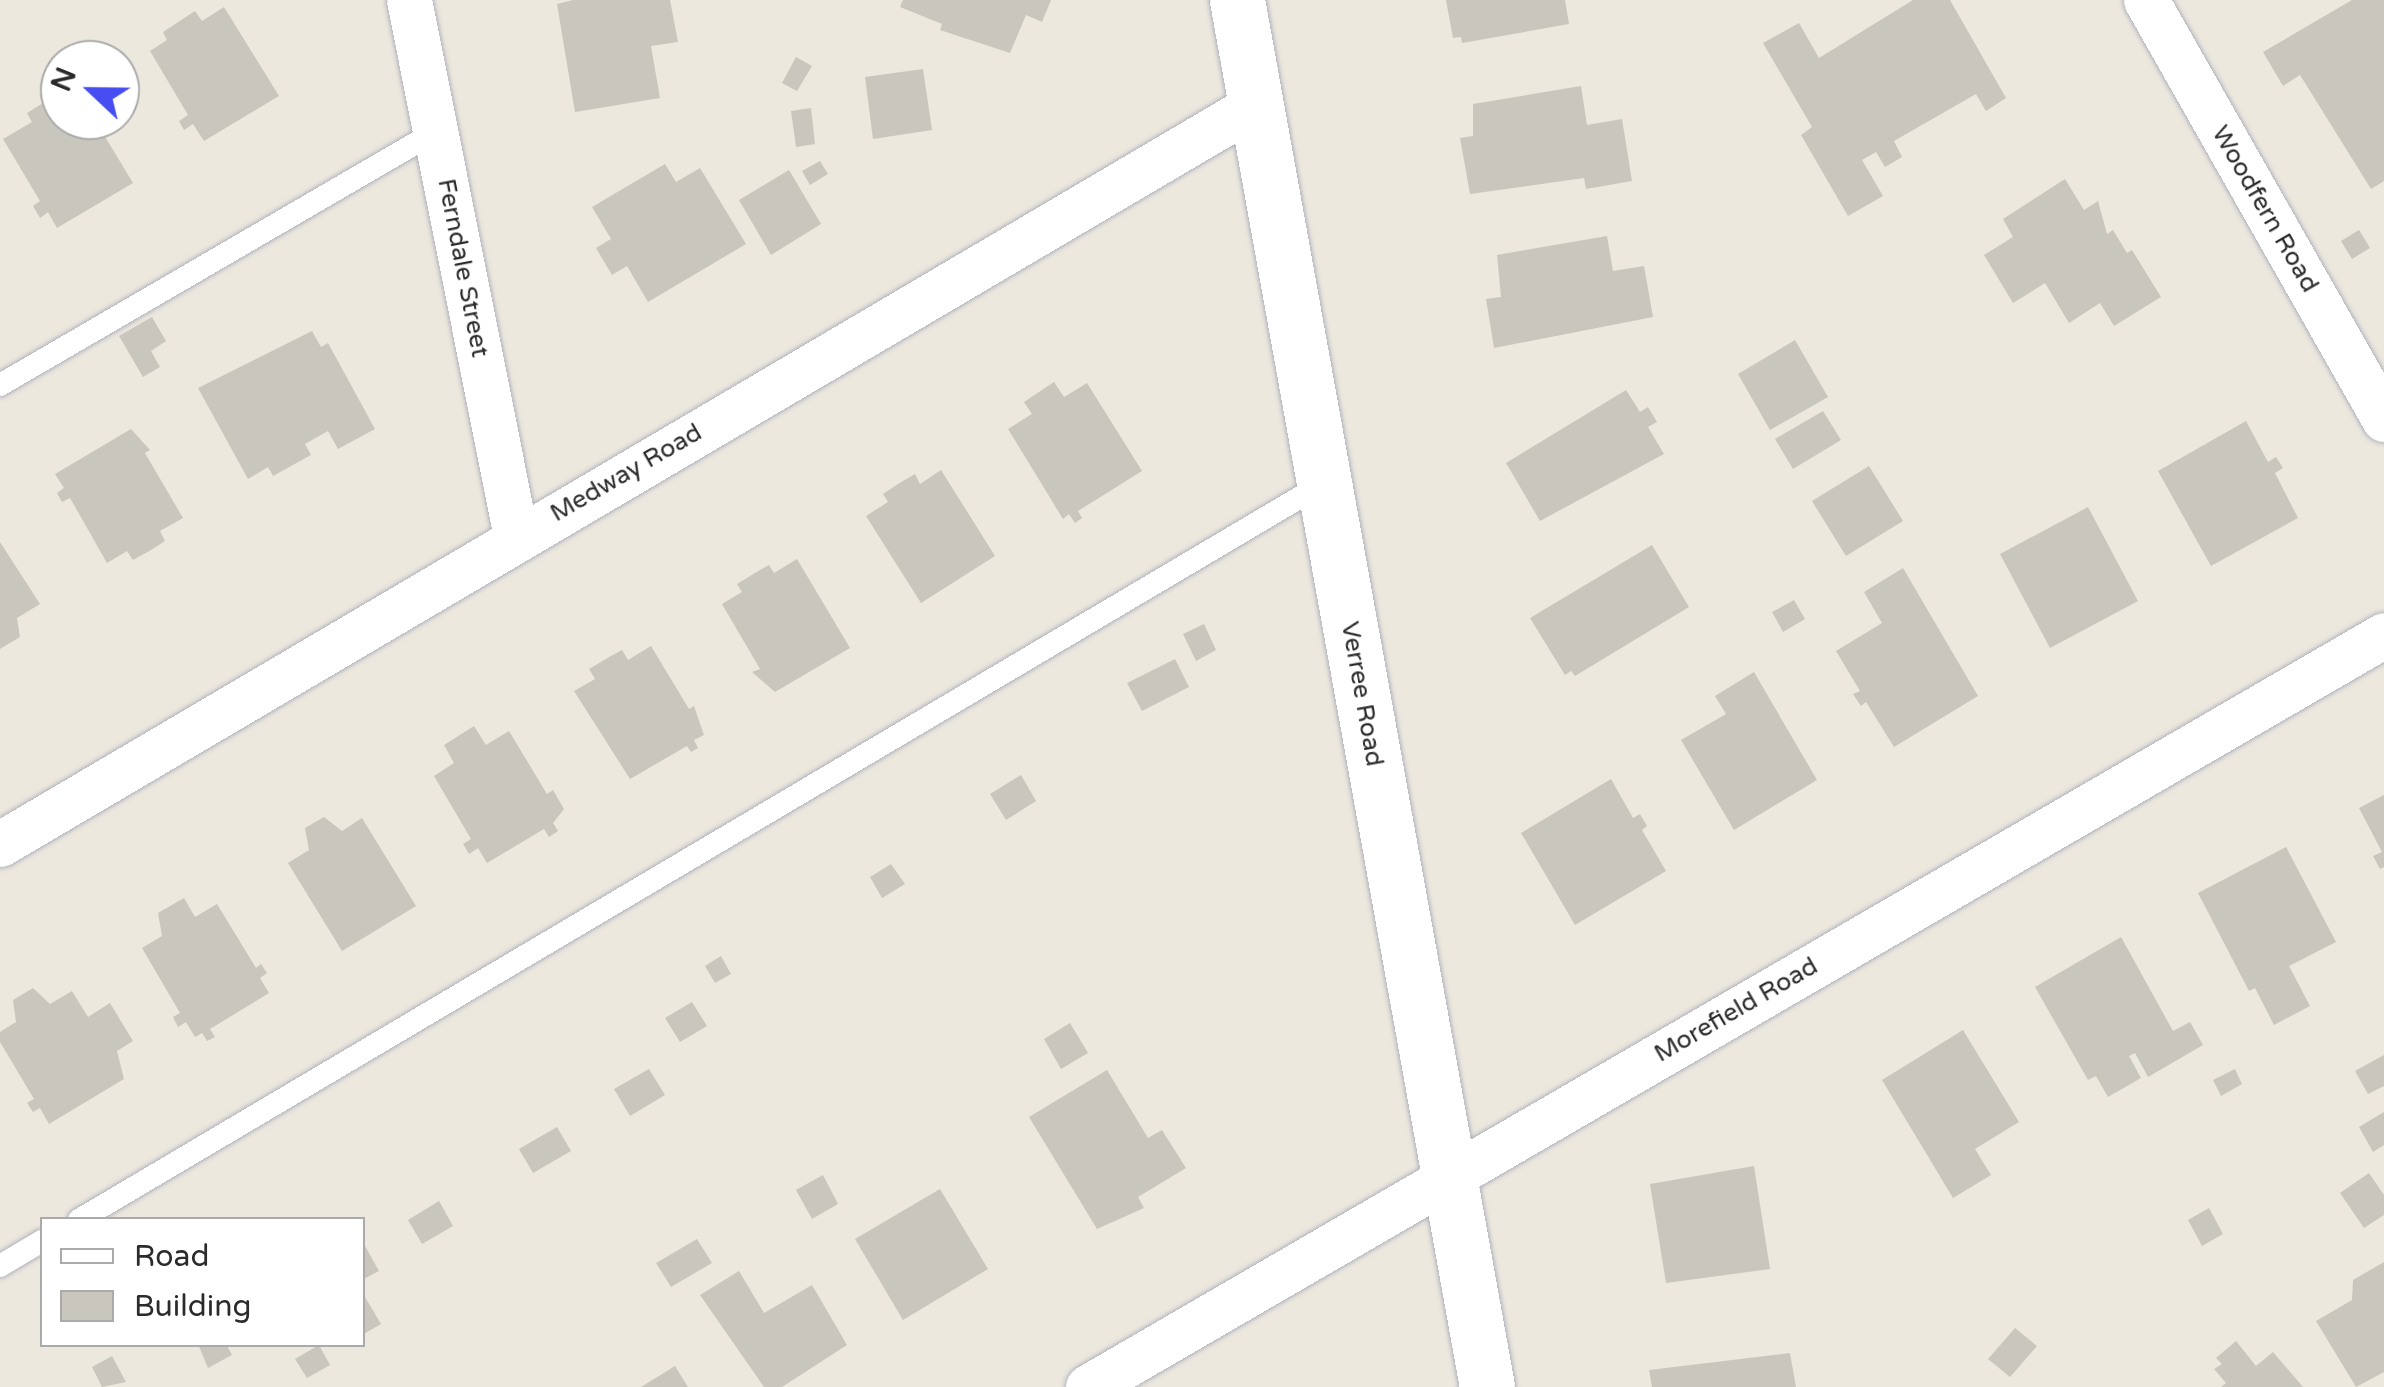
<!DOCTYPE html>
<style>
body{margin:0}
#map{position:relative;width:2384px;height:1387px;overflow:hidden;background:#ece8de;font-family:"Varela Round",sans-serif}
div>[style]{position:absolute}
.building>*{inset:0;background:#c8c6bd}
.roads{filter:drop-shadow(0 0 2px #b1b2be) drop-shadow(0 0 2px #b1b2be)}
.service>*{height:22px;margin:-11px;padding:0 11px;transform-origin:11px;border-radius:11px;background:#fff}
.minor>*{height:45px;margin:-22.5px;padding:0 22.5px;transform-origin:22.5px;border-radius:22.5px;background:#fff}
.secondary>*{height:55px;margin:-27.5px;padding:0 27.5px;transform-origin:27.5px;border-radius:27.5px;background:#fff}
span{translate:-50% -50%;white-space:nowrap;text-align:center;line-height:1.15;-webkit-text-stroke:9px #fff;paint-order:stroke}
.street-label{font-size:25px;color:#2b2b2b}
.legend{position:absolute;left:40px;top:1217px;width:325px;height:130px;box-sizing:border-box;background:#fff;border:2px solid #aaa;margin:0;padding:12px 18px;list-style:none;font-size:30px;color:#2b2b2b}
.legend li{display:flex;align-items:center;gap:20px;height:50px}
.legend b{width:50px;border:2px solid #aaa}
.north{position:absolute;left:40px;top:40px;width:100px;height:100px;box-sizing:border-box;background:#fff;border:2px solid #aaa;border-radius:50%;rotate:292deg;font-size:28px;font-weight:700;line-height:40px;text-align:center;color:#2b2b2b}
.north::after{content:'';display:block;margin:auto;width:35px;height:45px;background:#474ef1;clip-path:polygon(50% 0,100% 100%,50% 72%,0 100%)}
</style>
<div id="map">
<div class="building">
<i style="clip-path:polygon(573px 0,670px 0,678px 42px,651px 46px,660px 98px,575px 112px,557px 4px)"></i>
<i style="clip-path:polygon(903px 0,1051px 0,1042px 22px,1026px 15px,1010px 53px,940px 30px,942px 24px,900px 7px)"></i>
<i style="clip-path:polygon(1446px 0,1565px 0,1569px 24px,1462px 43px,1461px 37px,1453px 38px)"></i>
<i style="clip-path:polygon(1913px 0,1950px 0,2006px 98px,1986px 111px,1976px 94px,1894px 141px,1902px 157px,1885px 167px,1876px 152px,1862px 160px,1883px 196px,1848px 216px,1801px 135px,1812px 127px,1763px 43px,1799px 23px,1819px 58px)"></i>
<i style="clip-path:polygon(2352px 0,2384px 0,2384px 181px,2371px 189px,2300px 75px,2283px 86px,2263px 52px)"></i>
<i style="clip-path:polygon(224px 7px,279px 96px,204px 141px,193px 124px,184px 130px,179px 121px,188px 115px,150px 51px,167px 40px,163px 32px,195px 11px,202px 21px)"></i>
<i style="clip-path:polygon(796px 57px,812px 66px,797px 91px,782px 83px)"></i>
<i style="clip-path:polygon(923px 69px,932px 130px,873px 139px,865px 77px)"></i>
<i style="clip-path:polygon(60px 83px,60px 120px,95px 120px,133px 183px,57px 228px,48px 212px,40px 218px,33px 206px,40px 201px,3px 139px,32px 122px,27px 113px,48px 100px,45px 92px)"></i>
<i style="clip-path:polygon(1581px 86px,1587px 125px,1622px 119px,1632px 181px,1586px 189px,1584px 178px,1470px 194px,1460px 138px,1473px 136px,1473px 104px)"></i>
<i style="clip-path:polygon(811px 108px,815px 144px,796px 147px,791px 111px)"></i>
<i style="clip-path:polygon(820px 161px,828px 174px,810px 185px,802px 171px)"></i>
<i style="clip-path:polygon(665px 164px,676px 182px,700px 168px,746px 244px,648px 302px,627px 266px,612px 275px,596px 248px,611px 239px,592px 207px)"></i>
<i style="clip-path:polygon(789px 170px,821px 224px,771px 255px,739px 200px)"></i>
<i style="clip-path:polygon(2065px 179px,2084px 210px,2098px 201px,2107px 234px,2113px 230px,2127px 253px,2132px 250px,2161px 297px,2114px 326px,2100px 303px,2069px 323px,2045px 283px,2013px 303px,1984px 255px,2013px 237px,2003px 219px)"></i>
<i style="clip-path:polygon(2359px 230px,2370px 248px,2352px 259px,2341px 241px)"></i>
<i style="clip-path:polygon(1607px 236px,1613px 271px,1644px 266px,1653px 317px,1494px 348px,1486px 299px,1501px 297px,1497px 255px)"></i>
<i style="clip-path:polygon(152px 317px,166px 341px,151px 351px,160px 367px,143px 377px,119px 336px)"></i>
<i style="clip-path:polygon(312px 331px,321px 347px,328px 343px,375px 429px,338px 449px,328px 431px,305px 444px,311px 455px,273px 476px,268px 467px,248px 479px,198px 388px)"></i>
<i style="clip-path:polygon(1795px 340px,1828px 397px,1770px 430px,1738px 374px)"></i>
<i style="clip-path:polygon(1054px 382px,1064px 397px,1087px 383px,1142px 471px,1078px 511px,1082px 518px,1075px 523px,1069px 514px,1063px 519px,1008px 429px,1032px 414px,1024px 402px)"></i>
<i style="clip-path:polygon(1626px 390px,1640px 412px,1648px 407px,1657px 422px,1648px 427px,1664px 454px,1540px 521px,1506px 463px)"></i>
<i style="clip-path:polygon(1823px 411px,1841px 440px,1793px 469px,1775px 439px)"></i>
<i style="clip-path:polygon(2246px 421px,2268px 462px,2276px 457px,2283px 468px,2275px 473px,2298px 518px,2211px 566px,2158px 471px)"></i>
<i style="clip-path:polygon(131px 429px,150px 450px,145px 453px,183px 518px,160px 531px,165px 541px,151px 550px,133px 560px,127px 551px,107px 563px,70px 498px,62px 502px,57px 493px,64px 488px,55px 474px)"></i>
<i style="clip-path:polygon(1869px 466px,1903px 521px,1846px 556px,1812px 501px)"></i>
<i style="clip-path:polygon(941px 470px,995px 556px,921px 603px,866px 516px,888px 502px,883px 494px,898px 484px,915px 474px,920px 484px)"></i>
<i style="clip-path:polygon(2088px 507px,2138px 601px,2050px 648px,2000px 554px)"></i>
<i style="clip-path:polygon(0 542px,40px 604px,17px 618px,20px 637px,0 649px)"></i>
<i style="clip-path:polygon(1652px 545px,1689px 607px,1575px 676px,1571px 671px,1565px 675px,1530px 618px)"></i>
<i style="clip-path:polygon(797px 559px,850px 648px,775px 692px,752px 672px,760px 669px,722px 604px,742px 592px,737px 584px,755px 573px,769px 565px,774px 573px)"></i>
<i style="clip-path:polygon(1903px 568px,1978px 696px,1894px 747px,1866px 702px,1861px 706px,1853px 694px,1860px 691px,1836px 651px,1882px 623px,1864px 592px)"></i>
<i style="clip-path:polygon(1794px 600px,1805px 619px,1783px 632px,1772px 612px)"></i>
<i style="clip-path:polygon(1204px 624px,1216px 650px,1196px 661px,1183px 634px)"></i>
<i style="clip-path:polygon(651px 646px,689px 709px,694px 706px,704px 735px,694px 740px,698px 748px,691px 752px,687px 746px,630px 779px,574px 691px,595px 679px,589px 669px,611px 656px,622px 650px,628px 660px)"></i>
<i style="clip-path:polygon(1175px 659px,1189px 687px,1142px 711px,1127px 683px)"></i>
<i style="clip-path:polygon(1754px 672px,1817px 780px,1734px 830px,1681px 740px,1726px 714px,1715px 696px)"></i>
<i style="clip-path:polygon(474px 726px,486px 745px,509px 731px,547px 794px,553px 790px,564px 809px,553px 823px,558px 831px,549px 837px,544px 829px,487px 863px,478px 848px,469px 854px,463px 844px,471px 839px,434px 776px,454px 763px,444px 745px)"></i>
<i style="clip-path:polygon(1021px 775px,1036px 801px,1006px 820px,990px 794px)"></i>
<i style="clip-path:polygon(1611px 779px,1633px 818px,1640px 814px,1647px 826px,1642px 830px,1666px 871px,1575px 925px,1521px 833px)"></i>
<i style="clip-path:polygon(2384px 795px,2384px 867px,2380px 869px,2373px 856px,2382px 852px,2359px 808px)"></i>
<i style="clip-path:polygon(324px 817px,342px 831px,362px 818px,416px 906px,342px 951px,288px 863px,309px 850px,305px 828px)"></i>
<i style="clip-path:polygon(2286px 847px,2336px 942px,2289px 966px,2310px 1006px,2274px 1025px,2255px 988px,2249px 991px,2198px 893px)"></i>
<i style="clip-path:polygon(891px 864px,905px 884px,882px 898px,870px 877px)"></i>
<i style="clip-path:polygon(184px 898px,195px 917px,217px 904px,256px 968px,261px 964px,267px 973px,260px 978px,269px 993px,210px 1029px,215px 1037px,207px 1041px,202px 1033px,195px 1037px,186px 1022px,178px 1027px,173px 1017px,180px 1013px,142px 948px,162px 936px,158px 913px)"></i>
<i style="clip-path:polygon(2121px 937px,2173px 1031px,2190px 1022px,2203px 1045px,2148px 1077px,2135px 1053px,2129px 1056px,2141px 1078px,2108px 1097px,2096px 1076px,2088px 1080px,2035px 987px)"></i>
<i style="clip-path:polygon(721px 956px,731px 974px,715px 983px,705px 966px)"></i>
<i style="clip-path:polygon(33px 988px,50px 1004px,72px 991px,88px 1017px,110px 1003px,133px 1041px,117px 1051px,124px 1079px,49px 1124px,40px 1108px,33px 1112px,27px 1103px,34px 1099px,0 1042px,0 1032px,16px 1022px,13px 1000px)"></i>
<i style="clip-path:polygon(692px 1002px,707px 1026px,680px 1042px,665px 1018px)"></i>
<i style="clip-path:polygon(1070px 1023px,1088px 1053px,1061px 1069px,1044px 1039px)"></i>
<i style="clip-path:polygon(1963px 1030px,2019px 1122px,1975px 1149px,1991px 1175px,1953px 1198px,1882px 1080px)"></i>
<i style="clip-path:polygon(2384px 1055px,2384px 1086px,2368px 1094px,2355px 1071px)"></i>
<i style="clip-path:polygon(649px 1069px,665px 1095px,630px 1116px,614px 1089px)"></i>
<i style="clip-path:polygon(2235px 1069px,2242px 1084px,2221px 1096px,2213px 1080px)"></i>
<i style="clip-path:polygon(1107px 1070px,1148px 1138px,1162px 1130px,1186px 1168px,1138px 1197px,1144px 1208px,1097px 1229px,1029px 1117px)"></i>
<i style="clip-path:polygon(2384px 1112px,2384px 1145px,2373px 1152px,2359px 1127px)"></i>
<i style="clip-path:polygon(557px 1127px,571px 1151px,533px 1173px,519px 1149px)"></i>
<i style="clip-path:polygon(1754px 1166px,1770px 1269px,1666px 1283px,1650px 1184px)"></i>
<i style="clip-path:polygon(2369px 1173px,2384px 1195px,2384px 1215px,2364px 1228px,2340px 1193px)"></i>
<i style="clip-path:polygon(823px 1175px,838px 1204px,812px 1219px,796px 1190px)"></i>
<i style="clip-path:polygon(940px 1189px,988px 1269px,903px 1320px,855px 1239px)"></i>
<i style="clip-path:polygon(439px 1201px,453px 1226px,422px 1244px,408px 1220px)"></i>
<i style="clip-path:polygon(2209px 1208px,2223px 1234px,2202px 1246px,2188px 1220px)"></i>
<i style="clip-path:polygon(697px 1239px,712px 1263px,671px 1287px,656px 1263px)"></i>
<i style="clip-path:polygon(365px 1246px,379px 1271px,362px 1280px,362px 1247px)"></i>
<i style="clip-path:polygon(2384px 1262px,2384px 1372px,2356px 1387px,2316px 1321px,2352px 1300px,2353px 1280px)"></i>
<i style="clip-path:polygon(739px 1271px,764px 1313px,812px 1285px,847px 1345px,782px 1387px,764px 1387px,700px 1295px)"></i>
<i style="clip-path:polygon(362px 1292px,381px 1324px,362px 1335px)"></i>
<i style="clip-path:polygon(2015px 1328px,2037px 1346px,2010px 1377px,1988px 1359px)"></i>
<i style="clip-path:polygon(2236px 1341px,2256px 1366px,2273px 1352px,2303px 1387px,2221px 1387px,2226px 1383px,2214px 1369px,2222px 1364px,2216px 1358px)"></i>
<i style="clip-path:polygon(198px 1344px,226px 1344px,232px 1355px,208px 1368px)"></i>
<i style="clip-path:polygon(319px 1345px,330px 1365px,307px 1378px,295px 1359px)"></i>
<i style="clip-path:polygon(1790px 1353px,1796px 1387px,1652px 1387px,1649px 1370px)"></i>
<i style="clip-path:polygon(112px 1356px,126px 1382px,102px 1387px,92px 1367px)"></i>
<i style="clip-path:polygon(675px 1366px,688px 1387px,641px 1387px)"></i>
</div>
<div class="roads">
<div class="service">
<i style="left:0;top:385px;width:503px;rotate:-30.18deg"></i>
<i style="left:79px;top:1220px;width:1447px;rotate:-30.62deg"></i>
<i style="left:0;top:1266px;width:49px;rotate:-30.8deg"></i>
</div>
<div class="minor">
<i style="left:409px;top:0;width:548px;rotate:78.73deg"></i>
<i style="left:2146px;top:0;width:482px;rotate:60.4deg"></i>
<i style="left:0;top:844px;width:1456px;rotate:-30.49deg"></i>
<i style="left:1088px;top:1387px;width:1498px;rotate:-30.12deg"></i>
</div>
<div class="secondary">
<i style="left:1237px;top:0;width:1409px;rotate:79.78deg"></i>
</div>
</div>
<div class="street-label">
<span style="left:2265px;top:209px;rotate:60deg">Woodfern Road</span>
<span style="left:463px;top:268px;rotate:79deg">Ferndale Street</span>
<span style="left:626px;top:473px;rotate:-30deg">Medway Road</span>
<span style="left:1362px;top:694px;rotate:80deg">Verree Road</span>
<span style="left:1736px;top:1010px;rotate:-30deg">Morefield Road</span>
</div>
<ul class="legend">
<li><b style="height:12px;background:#fff"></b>Road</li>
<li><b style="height:28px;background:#c8c6bd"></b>Building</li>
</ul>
<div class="north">N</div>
</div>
